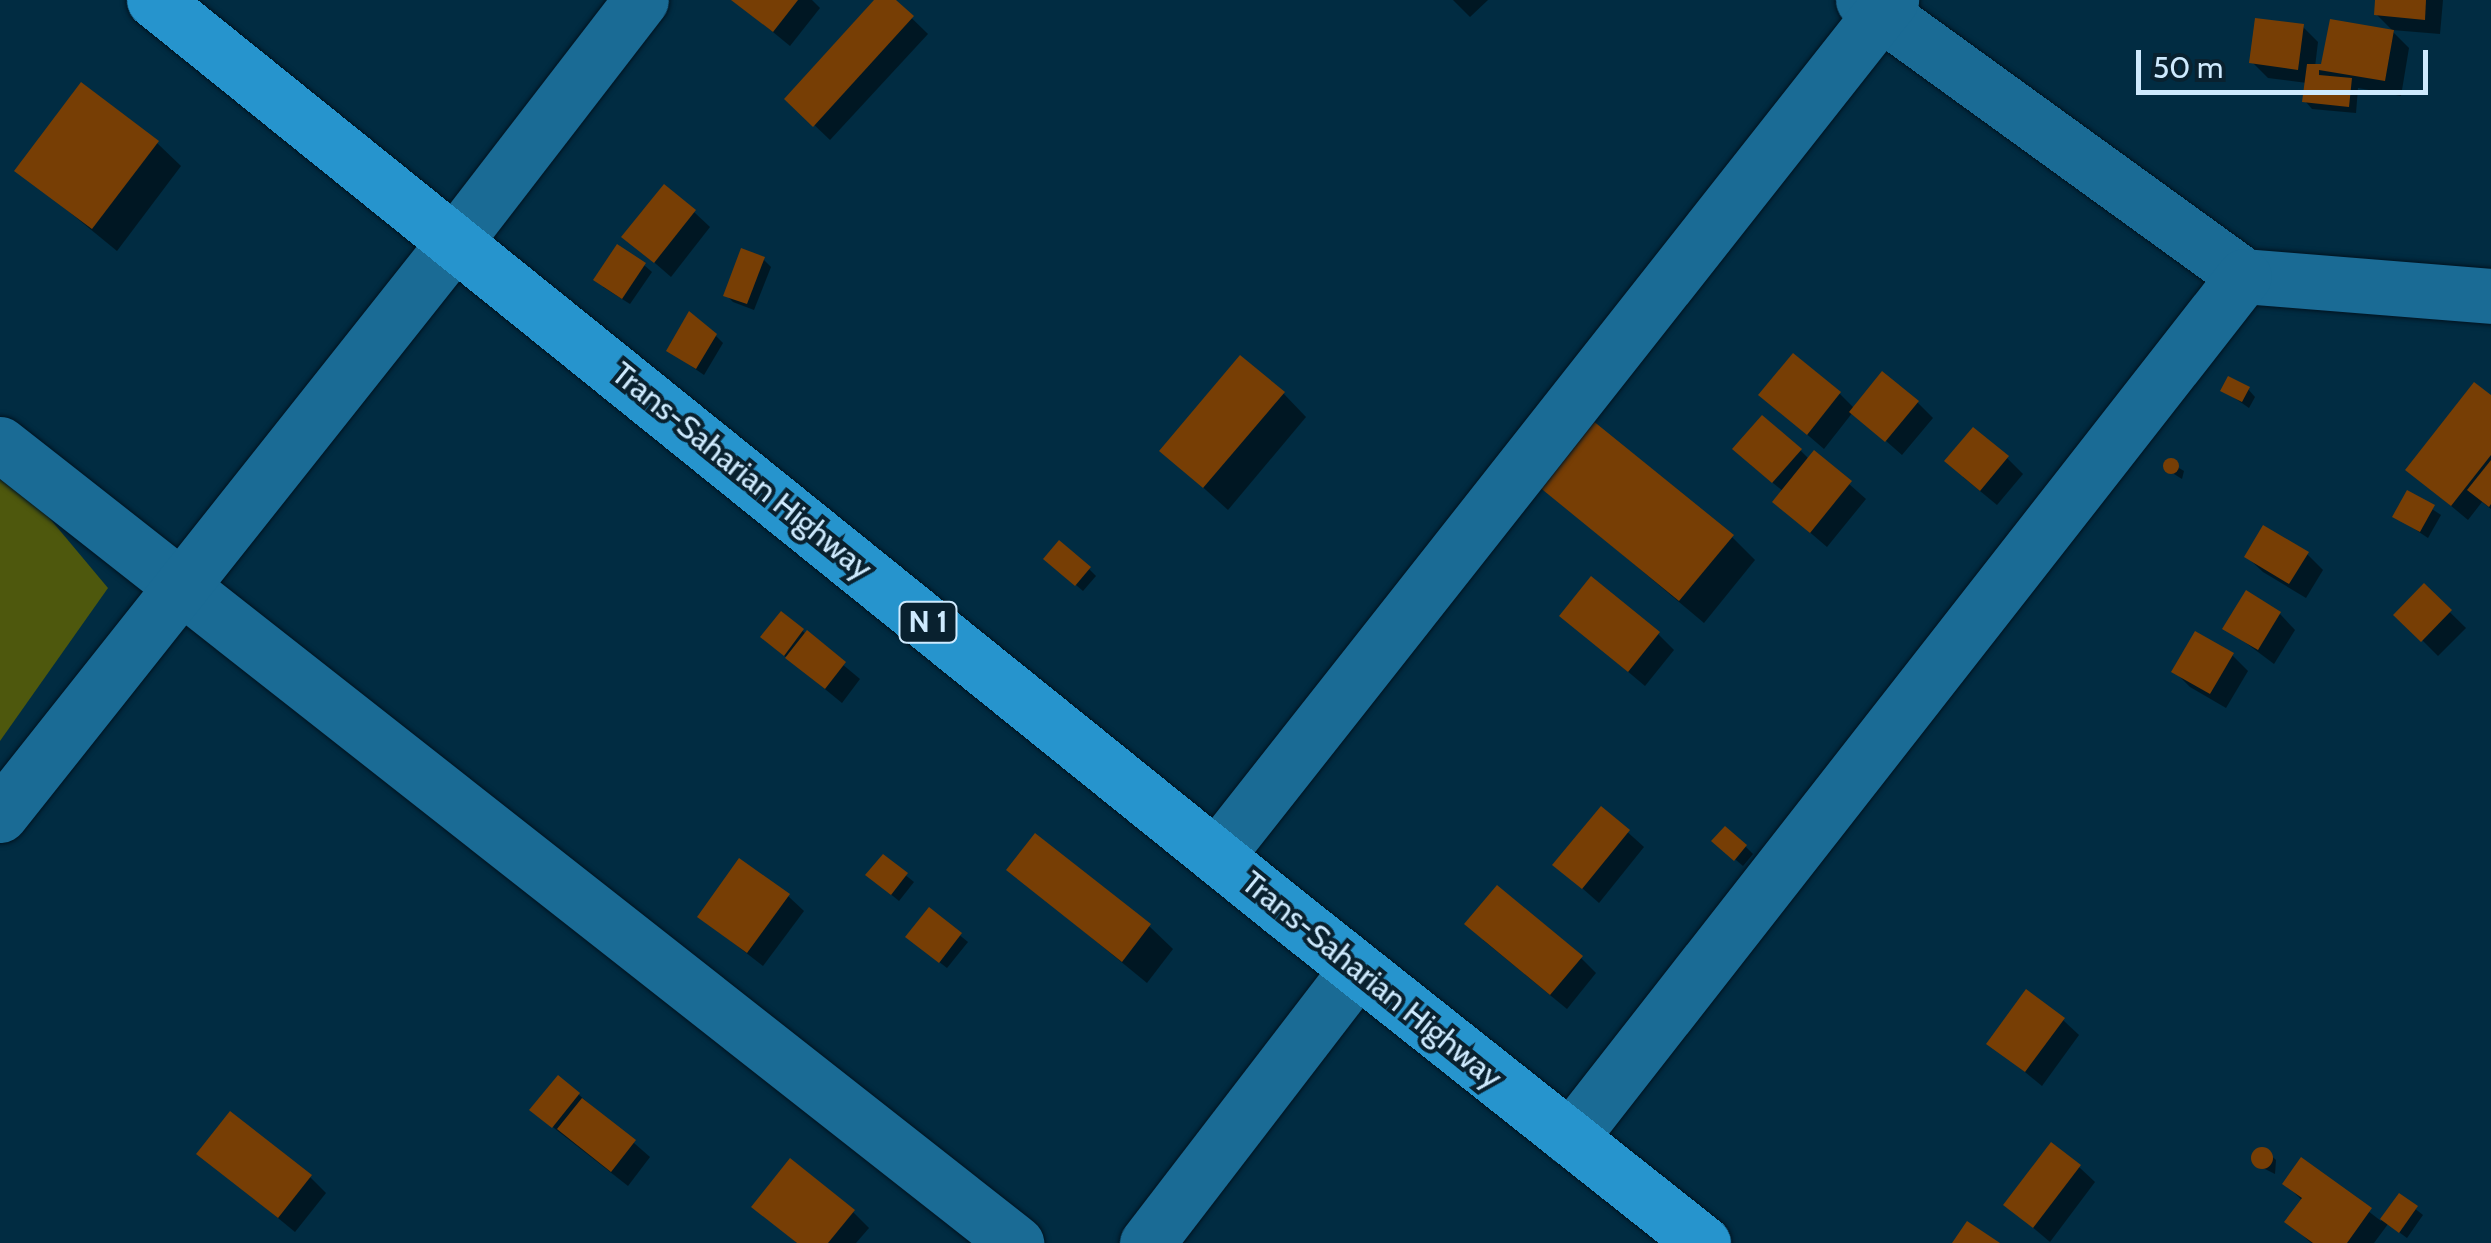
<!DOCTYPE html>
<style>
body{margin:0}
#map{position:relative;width:2491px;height:1243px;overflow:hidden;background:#012c42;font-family:Cabin,sans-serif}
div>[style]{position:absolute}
.green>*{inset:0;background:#4e580d}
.shadow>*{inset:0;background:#0007}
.building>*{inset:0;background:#773e05}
.round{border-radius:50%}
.roads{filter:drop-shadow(0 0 2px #001320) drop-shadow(0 0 2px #001320)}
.minor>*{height:55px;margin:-27.5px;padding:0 27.5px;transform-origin:27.5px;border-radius:27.5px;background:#1a6b95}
.highway>*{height:55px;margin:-27.5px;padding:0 27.5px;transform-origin:27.5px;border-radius:27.5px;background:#2694cd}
span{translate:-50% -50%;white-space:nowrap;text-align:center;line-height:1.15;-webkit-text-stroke:8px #09212f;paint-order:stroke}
.shield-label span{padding:2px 8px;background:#09212f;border:2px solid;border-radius:8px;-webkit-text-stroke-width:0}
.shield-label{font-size:30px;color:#ceeafe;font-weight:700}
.street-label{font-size:32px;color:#ceeafe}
.scale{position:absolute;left:2136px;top:50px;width:292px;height:45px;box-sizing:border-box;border:5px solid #ceeafe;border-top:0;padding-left:12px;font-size:30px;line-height:35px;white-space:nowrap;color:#ceeafe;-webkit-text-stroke:8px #09212f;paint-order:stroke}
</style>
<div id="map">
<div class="green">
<i style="clip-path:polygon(0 459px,108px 588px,0 741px)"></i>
</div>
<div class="shadow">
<i style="clip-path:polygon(734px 0,812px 0,820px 8px,790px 46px)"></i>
<i style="clip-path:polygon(878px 0,893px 0,928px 34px,830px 140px,787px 99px)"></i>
<i style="clip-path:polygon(1453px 0,1488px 0,1470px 17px)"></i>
<i style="clip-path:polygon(2378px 0,2443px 0,2440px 34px,2392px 30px,2376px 14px)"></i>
<i style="clip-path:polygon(2302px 26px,2318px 42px,2315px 67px,2393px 32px,2409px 48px,2401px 96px,2358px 88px,2356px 113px,2312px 109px,2305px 101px,2307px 83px,2268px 78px,2252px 62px)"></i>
<i style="clip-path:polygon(157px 143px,181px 166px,117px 251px,18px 170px)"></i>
<i style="clip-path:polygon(694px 212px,710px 227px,671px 277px,624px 236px)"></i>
<i style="clip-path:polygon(763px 259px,771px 267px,754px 310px,733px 302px,726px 295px)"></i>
<i style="clip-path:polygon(644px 265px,652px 272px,630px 304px,603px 287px)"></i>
<i style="clip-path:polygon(716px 336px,723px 343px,704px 375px,669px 351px)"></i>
<i style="clip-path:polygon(2248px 389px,2255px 397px,2249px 408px,2223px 390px)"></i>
<i style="clip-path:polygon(1283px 393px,1306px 417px,1228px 510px,1163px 451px)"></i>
<i style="clip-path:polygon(1840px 394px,1855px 409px,1917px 402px,1933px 418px,1902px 455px,1853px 412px,1824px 449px,1761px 395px)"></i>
<i style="clip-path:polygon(2491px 398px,2491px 509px,2482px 502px,2468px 520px,2408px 470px)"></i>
<i style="clip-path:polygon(1800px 450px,1810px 460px,1815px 454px,1866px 499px,1827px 547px,1792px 517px,1784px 492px,1751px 465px)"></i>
<i style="clip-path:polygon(2007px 458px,2023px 474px,1997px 505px,1963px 477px)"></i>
<i style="clip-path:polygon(2169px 462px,2184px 471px,2182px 479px,2166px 469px)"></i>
<i style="clip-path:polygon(1541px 486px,1732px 537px,1755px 560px,1704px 623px)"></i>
<i style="clip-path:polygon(2408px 493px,2441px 515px,2428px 538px,2395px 516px)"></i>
<i style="clip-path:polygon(2307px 554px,2323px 570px,2306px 598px,2263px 572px,2247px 557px)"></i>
<i style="clip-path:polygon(1054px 566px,1089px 569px,1096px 576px,1083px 591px)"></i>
<i style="clip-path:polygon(2424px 587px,2466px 628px,2438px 656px,2397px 615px)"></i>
<i style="clip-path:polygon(782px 614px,860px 679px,842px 703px,770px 644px)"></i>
<i style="clip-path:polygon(2280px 614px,2295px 630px,2274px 664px,2226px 628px)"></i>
<i style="clip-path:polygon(1562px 616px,1658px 634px,1674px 650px,1645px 686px)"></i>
<i style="clip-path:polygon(2232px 655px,2248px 671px,2226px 708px,2190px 687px,2174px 671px)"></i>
<i style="clip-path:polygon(1602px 809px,1644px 847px,1599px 903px,1556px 865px)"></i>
<i style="clip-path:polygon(1745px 846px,1753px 854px,1743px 866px,1722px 848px)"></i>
<i style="clip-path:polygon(883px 857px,914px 882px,899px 901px,876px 882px)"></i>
<i style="clip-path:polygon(1009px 870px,1149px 926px,1173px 949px,1147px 983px)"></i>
<i style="clip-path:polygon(788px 896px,804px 911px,763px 966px,700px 917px)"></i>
<i style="clip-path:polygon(930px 911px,968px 942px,947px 968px,916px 944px)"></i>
<i style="clip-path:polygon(1483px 940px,1581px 958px,1596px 973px,1567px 1009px)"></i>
<i style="clip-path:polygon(2063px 1020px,2079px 1035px,2042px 1086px,1990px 1043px)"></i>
<i style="clip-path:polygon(578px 1094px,650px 1157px,628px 1186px,540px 1117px)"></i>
<i style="clip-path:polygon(2257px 1152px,2268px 1153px,2276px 1160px,2275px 1174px,2257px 1165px)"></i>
<i style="clip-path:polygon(200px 1154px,310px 1177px,326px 1193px,295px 1232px)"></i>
<i style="clip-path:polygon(2302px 1160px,2381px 1221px,2399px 1196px,2423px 1215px,2407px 1238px,2388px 1224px,2374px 1243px,2311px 1243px,2288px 1222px,2303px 1201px,2285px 1184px)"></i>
<i style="clip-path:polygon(2079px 1167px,2095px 1182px,2050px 1242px,2006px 1205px)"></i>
<i style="clip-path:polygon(755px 1207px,853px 1212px,869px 1228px,856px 1243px,797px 1243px)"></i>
</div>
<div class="building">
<i style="clip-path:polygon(731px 0,798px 0,773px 32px)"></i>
<i style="clip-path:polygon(874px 0,896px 0,914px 16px,813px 127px,784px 99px)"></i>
<i style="clip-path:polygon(2375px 0,2426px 0,2425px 20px,2374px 15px)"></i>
<i style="clip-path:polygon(2255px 18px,2304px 24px,2298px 70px,2249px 63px)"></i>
<i style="clip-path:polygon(2330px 19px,2394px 30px,2385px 81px,2319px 70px,2319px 75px,2352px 78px,2349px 107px,2302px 102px,2307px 64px,2321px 64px)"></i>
<i style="clip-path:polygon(81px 82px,159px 141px,92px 229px,14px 171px)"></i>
<i style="clip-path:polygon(664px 184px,696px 210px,654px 263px,621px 237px)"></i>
<i style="clip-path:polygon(617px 244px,646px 263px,622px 299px,593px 280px)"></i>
<i style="clip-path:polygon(741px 248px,765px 257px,747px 304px,723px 296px)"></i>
<i style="clip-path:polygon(689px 311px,717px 334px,696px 369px,666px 351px)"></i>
<i style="clip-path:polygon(1793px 353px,1841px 392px,1807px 435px,1758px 395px)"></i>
<i style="clip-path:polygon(1240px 355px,1285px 392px,1203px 488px,1159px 451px)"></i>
<i style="clip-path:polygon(1882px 371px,1919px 401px,1885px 442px,1849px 412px)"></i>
<i style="clip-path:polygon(2228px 376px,2250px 387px,2242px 402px,2220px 391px)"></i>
<i style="clip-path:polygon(2474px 382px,2491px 395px,2491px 455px,2451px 506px,2405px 470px)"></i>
<i style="clip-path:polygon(1762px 415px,1802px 449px,1772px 483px,1732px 449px)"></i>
<i style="clip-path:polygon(1592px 420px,1734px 535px,1679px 601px,1538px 486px)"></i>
<i style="clip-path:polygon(1973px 427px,2009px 456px,1980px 491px,1944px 461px)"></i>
<i style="clip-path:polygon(1814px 450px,1852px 481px,1810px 533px,1772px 502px)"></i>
<i class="round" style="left:2163px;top:458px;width:16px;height:16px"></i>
<i style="clip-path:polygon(2491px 460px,2491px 504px,2489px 507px,2467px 490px)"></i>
<i style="clip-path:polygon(2407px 490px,2435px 505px,2420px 532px,2392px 517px)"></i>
<i style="clip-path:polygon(2263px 525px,2309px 552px,2289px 584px,2244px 557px)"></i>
<i style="clip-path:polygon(1059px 540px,1091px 567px,1075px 586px,1043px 559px)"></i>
<i style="clip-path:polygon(1591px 576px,1660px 632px,1628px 672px,1559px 616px)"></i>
<i style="clip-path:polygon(2424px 583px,2452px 610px,2421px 642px,2393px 615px)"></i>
<i style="clip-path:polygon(2246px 590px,2281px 612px,2258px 650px,2222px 629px)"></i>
<i style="clip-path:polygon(781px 611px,804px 629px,784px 656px,760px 637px)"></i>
<i style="clip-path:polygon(807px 630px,846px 662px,825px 689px,785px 658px)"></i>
<i style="clip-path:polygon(2195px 631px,2234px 653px,2210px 694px,2171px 672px)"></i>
<i style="clip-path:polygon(1601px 806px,1630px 830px,1582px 889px,1552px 865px)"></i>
<i style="clip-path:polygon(1725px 826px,1747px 845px,1734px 861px,1711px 841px)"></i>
<i style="clip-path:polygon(1035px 833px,1151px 924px,1122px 962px,1006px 870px)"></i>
<i style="clip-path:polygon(883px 854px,908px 873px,891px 895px,865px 875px)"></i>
<i style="clip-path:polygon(739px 858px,790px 894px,747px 953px,697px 917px)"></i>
<i style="clip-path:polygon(1497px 885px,1583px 956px,1550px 995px,1464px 924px)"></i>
<i style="clip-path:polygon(929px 907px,962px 933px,939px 963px,905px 937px)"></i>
<i style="clip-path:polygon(2026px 989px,2065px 1018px,2025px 1072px,1986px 1044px)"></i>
<i style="clip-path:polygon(558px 1075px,580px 1093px,552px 1128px,529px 1110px)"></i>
<i style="clip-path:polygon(582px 1098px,636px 1140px,611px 1172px,557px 1129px)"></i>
<i style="clip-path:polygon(230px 1111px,312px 1175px,278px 1218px,196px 1154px)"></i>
<i style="clip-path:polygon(2051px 1142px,2081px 1165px,2033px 1228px,2003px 1205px)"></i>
<i class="round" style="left:2251px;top:1147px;width:22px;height:22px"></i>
<i style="clip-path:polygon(2301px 1157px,2372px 1208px,2347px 1243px,2313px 1243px,2284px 1222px,2302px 1198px,2282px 1184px)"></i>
<i style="clip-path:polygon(790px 1158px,855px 1210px,828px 1243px,797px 1243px,751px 1207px)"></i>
<i style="clip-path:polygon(2399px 1193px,2418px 1206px,2399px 1233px,2380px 1219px)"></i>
<i style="clip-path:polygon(1967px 1221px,2000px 1243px,1952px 1243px)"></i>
</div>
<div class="roads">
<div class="minor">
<i style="left:1863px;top:0;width:470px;rotate:35.9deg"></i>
<i style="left:2244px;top:276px;width:248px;rotate:4.6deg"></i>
<i style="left:0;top:444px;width:1293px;rotate:38.18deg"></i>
<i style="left:0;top:815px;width:734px;rotate:-51.58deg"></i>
<i style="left:456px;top:240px;width:303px;rotate:-52.4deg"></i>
<i style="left:1217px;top:855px;width:1089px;rotate:-51.75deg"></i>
<i style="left:1570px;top:1138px;width:1094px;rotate:-51.98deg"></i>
<i style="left:1147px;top:1243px;width:345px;rotate:-52.5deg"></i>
</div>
<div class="highway">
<i style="left:154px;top:0;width:1450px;rotate:38.87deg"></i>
<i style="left:1283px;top:910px;width:536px;rotate:38.41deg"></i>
</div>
</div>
<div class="shield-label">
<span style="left:928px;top:622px">N 1</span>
</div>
<div class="street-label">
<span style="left:742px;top:471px;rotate:39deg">Trans-Saharian Highway</span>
<span style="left:1372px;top:980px;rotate:39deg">Trans-Saharian Highway</span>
</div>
<div class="scale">50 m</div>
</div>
